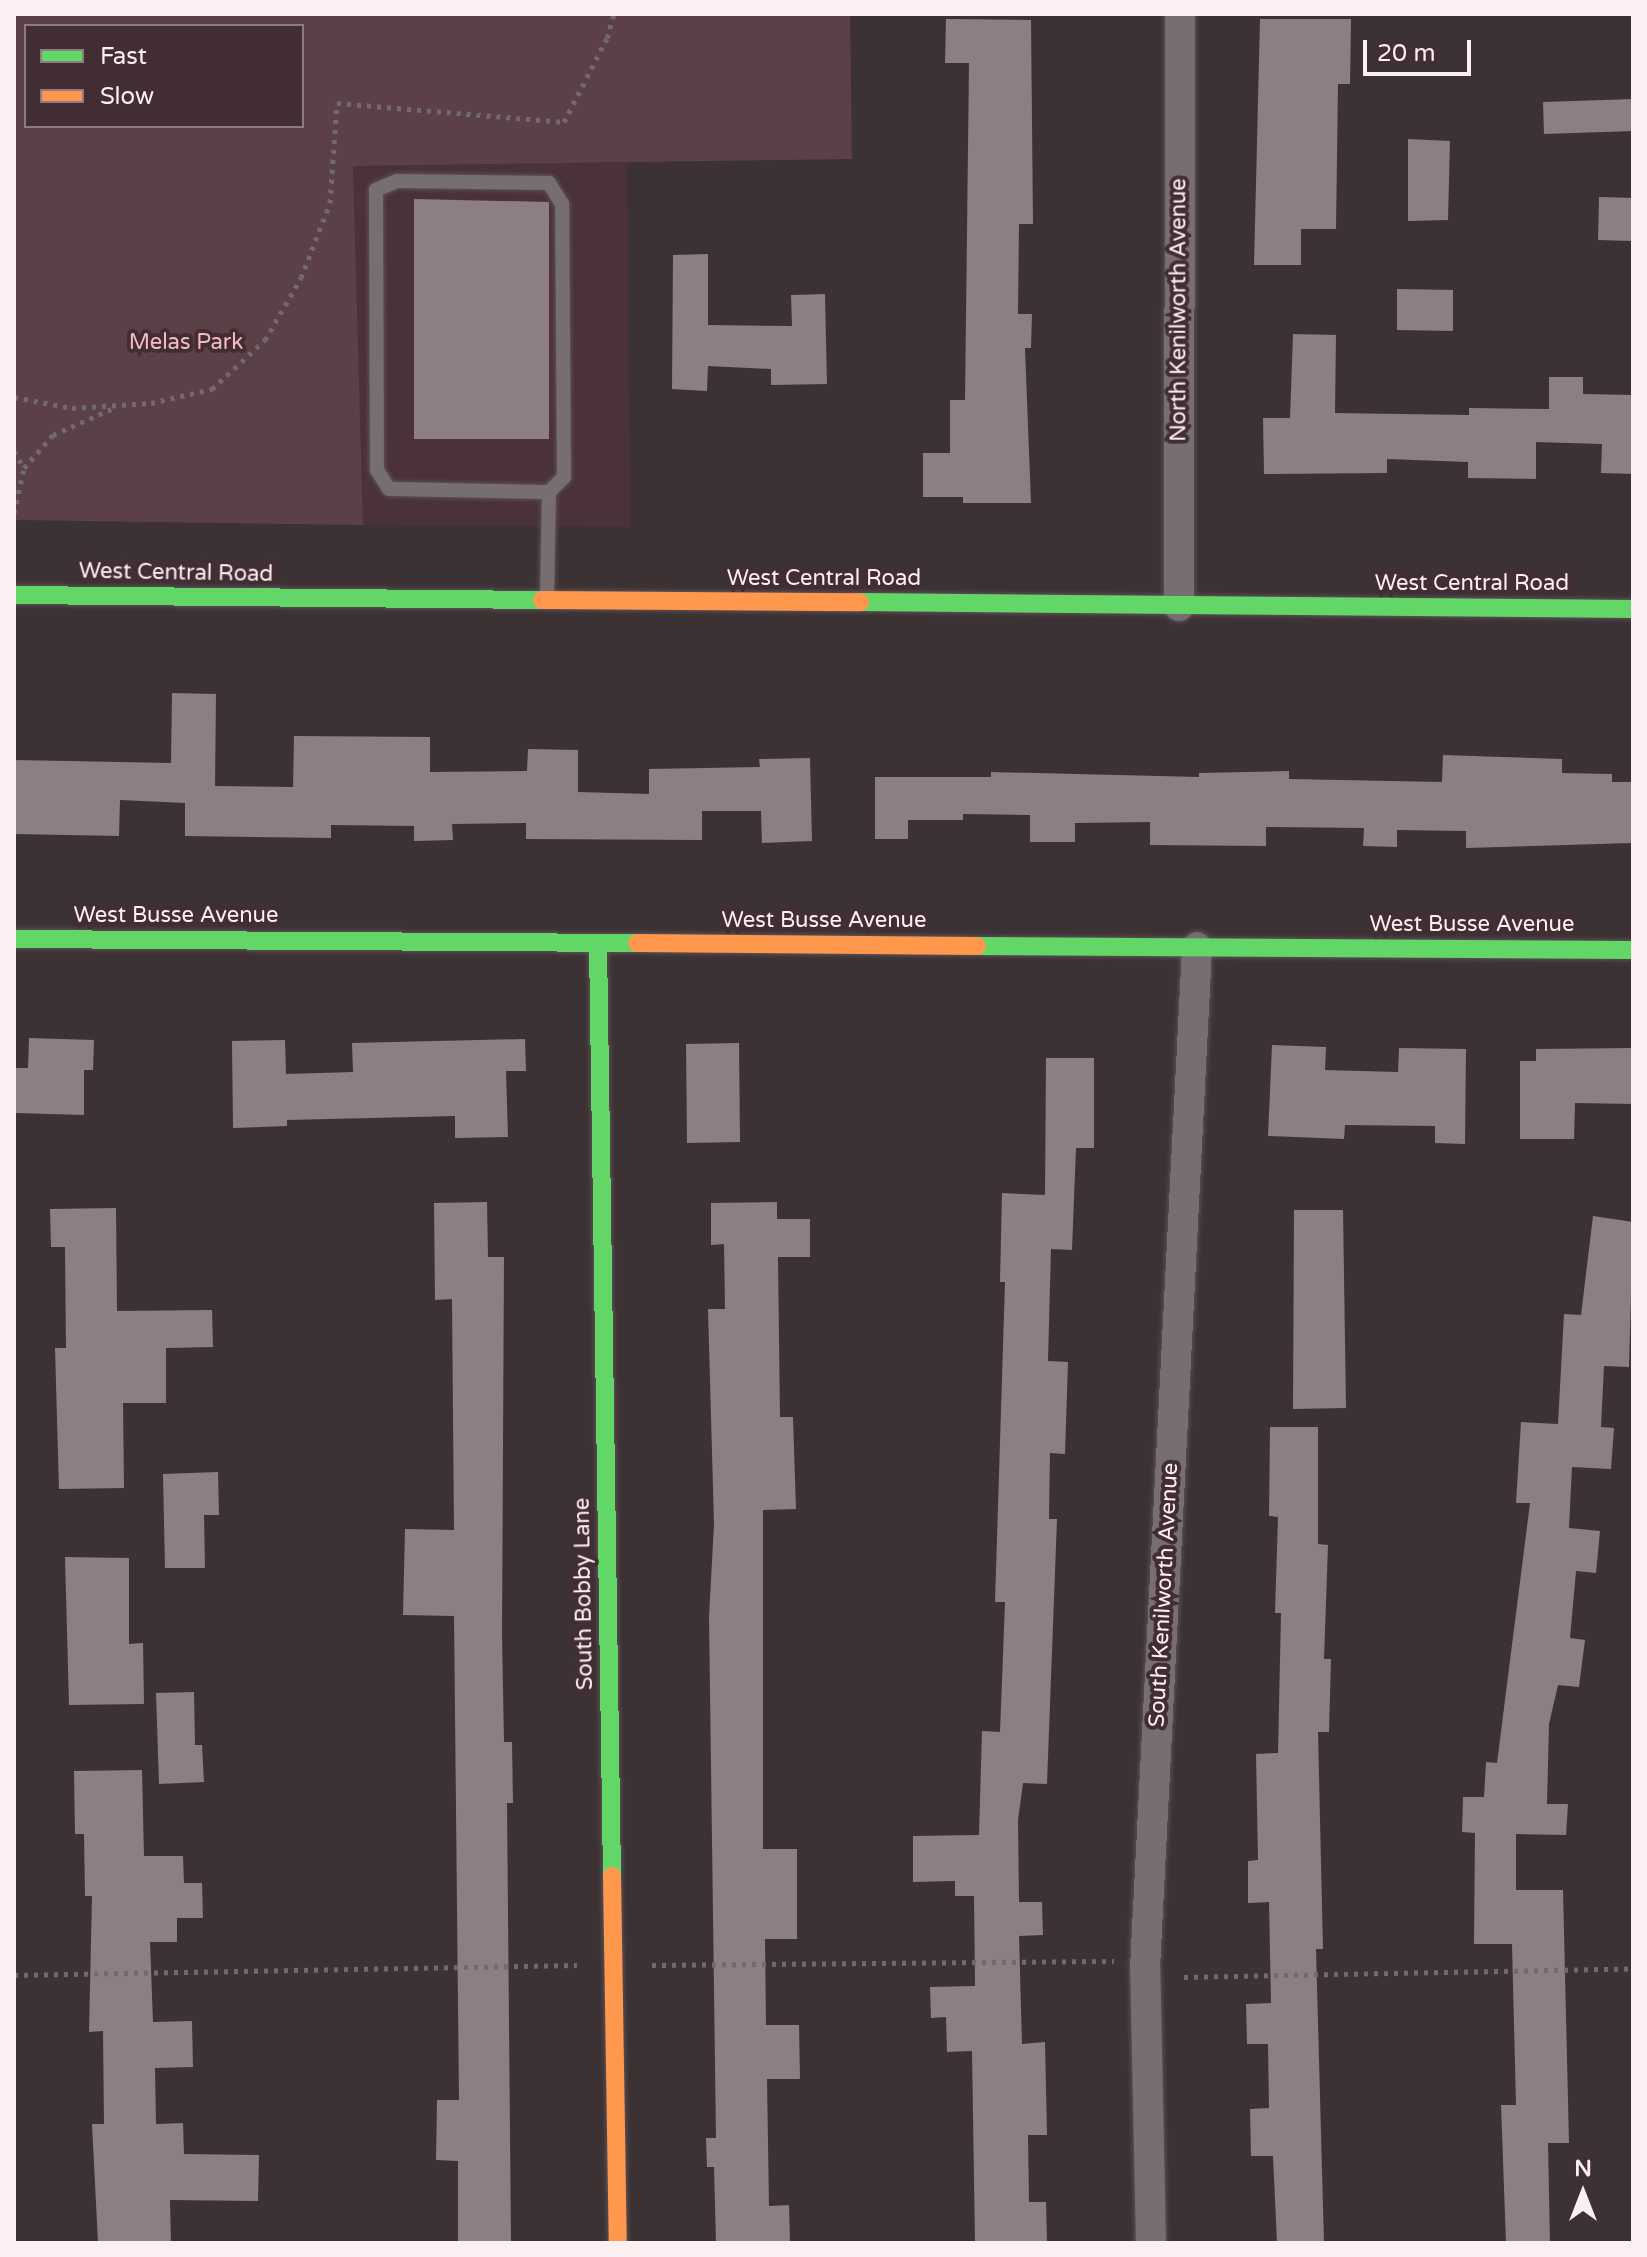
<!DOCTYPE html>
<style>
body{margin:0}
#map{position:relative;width:1647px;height:2257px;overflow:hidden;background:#3c3234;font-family:"Varela Round",sans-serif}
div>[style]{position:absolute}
.built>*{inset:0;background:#4b3138}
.green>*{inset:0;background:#5b4047}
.building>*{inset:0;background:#8d7e82}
.path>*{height:5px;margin-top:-2.5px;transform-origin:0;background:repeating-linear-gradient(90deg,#71696a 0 4px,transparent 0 10px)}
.roads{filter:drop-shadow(0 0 2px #5b5154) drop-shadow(0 0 2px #5b5154)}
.lane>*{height:14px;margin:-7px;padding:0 7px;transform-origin:7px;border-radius:7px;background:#766e70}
.street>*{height:30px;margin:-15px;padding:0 15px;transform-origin:15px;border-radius:15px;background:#766e70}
.fast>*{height:18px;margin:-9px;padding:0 9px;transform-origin:9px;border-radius:9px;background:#63d668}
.slow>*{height:18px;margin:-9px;padding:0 9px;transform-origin:9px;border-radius:9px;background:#ff974d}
span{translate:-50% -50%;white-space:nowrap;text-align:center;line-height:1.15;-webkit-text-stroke:8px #412d32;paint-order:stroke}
.street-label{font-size:22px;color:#fceff2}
.park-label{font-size:22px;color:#f7b9c9}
.frame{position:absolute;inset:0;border:16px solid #fceff2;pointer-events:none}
.legend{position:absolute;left:24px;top:24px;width:280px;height:104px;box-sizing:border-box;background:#412d32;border:2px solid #8c7b7f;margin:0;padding:10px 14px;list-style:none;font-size:24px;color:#fceff2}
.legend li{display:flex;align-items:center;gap:16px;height:40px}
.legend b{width:40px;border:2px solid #8c7b7f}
.north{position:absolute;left:1543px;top:2153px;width:80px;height:80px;-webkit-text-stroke:6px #412d32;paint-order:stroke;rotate:0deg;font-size:22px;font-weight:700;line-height:32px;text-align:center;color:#fceff2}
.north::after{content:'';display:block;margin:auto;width:28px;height:36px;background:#fceff2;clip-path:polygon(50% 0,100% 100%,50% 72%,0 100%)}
.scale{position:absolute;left:1363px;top:40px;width:108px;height:36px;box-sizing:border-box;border:4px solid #fceff2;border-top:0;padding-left:10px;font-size:24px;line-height:28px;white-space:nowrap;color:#fceff2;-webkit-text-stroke:6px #412d32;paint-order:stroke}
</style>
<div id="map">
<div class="built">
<i style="clip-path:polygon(627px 162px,630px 527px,363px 525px,353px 166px)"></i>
</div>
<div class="green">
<i style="clip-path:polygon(evenodd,14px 14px,850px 14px,852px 159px,353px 166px,363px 525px,14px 520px,14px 14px,26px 26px,302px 26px,302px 126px,26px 126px,26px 26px)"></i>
</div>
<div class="building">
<i style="clip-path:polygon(946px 19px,1031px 20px,1033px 224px,1019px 224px,1018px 314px,1032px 314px,1031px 348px,1025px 348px,1031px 503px,963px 503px,963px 497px,923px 497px,923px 453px,950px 453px,950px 400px,965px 400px,969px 63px,945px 63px)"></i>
<i style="clip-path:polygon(1260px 19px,1351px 19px,1350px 84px,1338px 84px,1336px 229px,1301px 229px,1301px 265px,1254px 265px)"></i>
<i style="clip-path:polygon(1633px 99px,1633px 131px,1544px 134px,1543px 102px)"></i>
<i style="clip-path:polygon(1408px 139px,1450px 141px,1448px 220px,1408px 221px)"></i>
<i style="clip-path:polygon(1599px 197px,1633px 198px,1633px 241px,1598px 240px)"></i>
<i style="clip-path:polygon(414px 199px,549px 202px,549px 439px,414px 439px)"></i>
<i style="clip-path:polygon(708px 254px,708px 325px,792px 326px,791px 295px,825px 294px,827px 384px,771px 385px,771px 369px,708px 366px,707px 391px,672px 389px,673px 255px)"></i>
<i style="clip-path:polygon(1397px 289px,1453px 290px,1453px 331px,1397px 330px)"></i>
<i style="clip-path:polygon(1293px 334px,1336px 335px,1335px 413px,1469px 415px,1469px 408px,1549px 409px,1549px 377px,1583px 377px,1583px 394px,1633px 395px,1633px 474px,1601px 473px,1602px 444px,1536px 442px,1536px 479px,1468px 478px,1468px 462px,1387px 459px,1387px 473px,1264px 474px,1263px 418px,1290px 418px)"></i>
<i style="clip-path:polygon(172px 693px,216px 694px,215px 786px,293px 787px,294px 736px,430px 737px,430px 772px,527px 771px,528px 749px,578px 750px,578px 792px,649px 794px,649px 769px,760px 767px,759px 759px,810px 758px,812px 841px,762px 843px,761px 811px,702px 811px,702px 840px,526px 839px,526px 823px,452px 824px,453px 840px,414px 841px,414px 826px,331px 825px,331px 838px,185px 836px,185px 803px,120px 800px,119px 836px,14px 834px,14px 760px,171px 763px)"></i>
<i style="clip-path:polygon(1443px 755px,1562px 759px,1562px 773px,1612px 774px,1612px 782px,1633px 782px,1633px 843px,1466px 848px,1466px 831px,1397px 830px,1397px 847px,1363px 846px,1364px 828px,1266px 827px,1266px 846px,1150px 845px,1150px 822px,1075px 823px,1075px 842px,1030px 842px,1030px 815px,963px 814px,963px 820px,908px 820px,908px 839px,875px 839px,875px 777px,991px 777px,991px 772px,1199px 777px,1199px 773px,1289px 771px,1289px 779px,1442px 782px)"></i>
<i style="clip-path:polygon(29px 1038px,94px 1040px,93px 1070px,84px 1070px,84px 1115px,14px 1113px,14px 1068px,28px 1068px)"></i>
<i style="clip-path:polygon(525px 1039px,526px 1071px,506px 1071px,508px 1137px,455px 1138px,455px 1116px,287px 1120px,287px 1126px,233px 1128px,232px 1041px,285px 1040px,286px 1074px,353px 1072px,352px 1043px)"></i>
<i style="clip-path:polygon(739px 1043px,740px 1142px,687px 1143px,686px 1044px)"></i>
<i style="clip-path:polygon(1272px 1045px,1326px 1047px,1325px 1070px,1398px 1072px,1399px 1048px,1466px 1049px,1465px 1144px,1435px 1143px,1435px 1126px,1345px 1125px,1344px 1139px,1268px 1136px)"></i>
<i style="clip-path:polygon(1633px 1048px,1633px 1104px,1575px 1103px,1574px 1139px,1520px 1139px,1520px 1061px,1536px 1061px,1536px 1049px)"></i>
<i style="clip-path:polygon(1046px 1058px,1094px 1058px,1094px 1148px,1076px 1148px,1072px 1250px,1051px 1249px,1048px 1361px,1068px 1362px,1065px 1454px,1050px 1453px,1049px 1519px,1057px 1519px,1047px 1784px,1023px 1783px,1018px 1820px,1019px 1902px,1042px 1902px,1043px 1935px,1019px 1936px,1022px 2044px,1045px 2042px,1047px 2135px,1028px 2135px,1029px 2202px,1046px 2202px,1047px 2243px,975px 2243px,972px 2051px,947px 2052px,946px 2017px,931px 2018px,930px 1987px,975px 1986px,974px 1896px,955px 1896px,955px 1881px,913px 1882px,913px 1836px,979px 1835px,982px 1731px,1000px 1732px,1005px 1602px,995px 1602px,1005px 1282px,1000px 1282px,1002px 1193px,1045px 1195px)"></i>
<i style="clip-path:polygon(487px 1202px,488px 1257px,504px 1257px,502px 1635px,504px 1742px,512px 1742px,513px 1803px,507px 1803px,511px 2243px,458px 2243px,458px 2161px,436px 2160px,437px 2100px,459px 2100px,454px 1616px,403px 1615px,405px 1529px,454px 1530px,452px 1299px,435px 1300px,434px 1203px)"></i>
<i style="clip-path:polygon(777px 1202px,777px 1219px,810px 1219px,810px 1257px,778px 1257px,780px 1417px,793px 1417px,796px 1509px,763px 1510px,763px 1849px,797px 1849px,797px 1939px,765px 1939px,766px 2025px,799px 2025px,800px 2079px,767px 2079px,769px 2206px,789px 2205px,790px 2243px,716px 2243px,714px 2167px,707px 2167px,706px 2138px,716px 2138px,709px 1617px,714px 1524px,708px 1309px,725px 1309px,724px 1244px,711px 1245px,711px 1203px)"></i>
<i style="clip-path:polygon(116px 1208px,117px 1311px,212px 1310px,213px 1347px,166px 1348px,166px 1403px,123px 1403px,124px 1488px,59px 1489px,55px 1348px,66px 1348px,65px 1247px,51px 1247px,50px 1209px)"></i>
<i style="clip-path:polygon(1294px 1210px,1343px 1210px,1346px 1408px,1293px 1409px)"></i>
<i style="clip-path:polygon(1593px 1216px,1633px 1222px,1629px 1367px,1604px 1366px,1601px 1427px,1614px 1428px,1611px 1469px,1572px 1467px,1569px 1528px,1600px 1531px,1596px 1573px,1576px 1571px,1570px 1638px,1585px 1640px,1579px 1687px,1558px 1685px,1549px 1724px,1547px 1804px,1568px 1804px,1566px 1835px,1516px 1834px,1516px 1890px,1563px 1890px,1569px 2143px,1548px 2143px,1550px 2243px,1506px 2243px,1501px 2105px,1516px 2105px,1512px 1944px,1474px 1944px,1475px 1833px,1462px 1832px,1463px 1797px,1484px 1797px,1486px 1762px,1497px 1763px,1530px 1503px,1516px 1503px,1521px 1422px,1558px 1424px,1564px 1314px,1581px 1315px)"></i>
<i style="clip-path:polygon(1270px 1427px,1318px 1427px,1318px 1544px,1328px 1545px,1324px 1659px,1331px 1659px,1329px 1732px,1318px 1732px,1323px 1949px,1316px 1949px,1324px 2243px,1277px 2243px,1273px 2156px,1251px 2156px,1250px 2109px,1269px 2108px,1268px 2044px,1247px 2044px,1246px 2004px,1271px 2003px,1269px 1902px,1248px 1903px,1248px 1861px,1258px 1860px,1256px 1754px,1278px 1753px,1281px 1613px,1275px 1613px,1278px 1517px,1269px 1516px)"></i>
<i style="clip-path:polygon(218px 1472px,219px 1515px,204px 1515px,205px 1568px,165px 1568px,163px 1474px)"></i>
<i style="clip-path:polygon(65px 1557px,129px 1558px,129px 1644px,143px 1643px,144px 1704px,69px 1705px)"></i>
<i style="clip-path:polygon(194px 1692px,195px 1745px,202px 1745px,204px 1782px,159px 1784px,156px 1693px)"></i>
<i style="clip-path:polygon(142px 1770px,144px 1856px,183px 1856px,184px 1883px,202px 1883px,203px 1918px,177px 1918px,177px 1942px,150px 1942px,153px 2022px,192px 2021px,193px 2067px,155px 2068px,156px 2124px,183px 2123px,184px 2154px,259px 2155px,258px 2201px,170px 2200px,171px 2243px,98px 2243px,92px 2124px,104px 2124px,103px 2031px,89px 2032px,92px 1896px,85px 1896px,84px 1834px,75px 1834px,74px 1771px)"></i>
</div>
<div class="path">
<i style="left:14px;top:397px;width:59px;rotate:10.7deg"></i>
<i style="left:72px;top:408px;width:79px;rotate:-3.6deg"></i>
<i style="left:151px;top:403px;width:63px;rotate:-12.9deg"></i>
<i style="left:212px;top:389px;width:72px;rotate:-42.8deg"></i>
<i style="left:265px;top:340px;width:72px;rotate:-59.9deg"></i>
<i style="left:301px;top:278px;width:80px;rotate:-68.9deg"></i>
<i style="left:330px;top:203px;width:100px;rotate:-86deg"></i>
<i style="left:337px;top:103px;width:228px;rotate:4.8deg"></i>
<i style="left:564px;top:122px;width:94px;rotate:-62.9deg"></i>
<i style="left:607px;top:38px;width:25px;rotate:-74deg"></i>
<i style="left:14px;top:451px;width:20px;rotate:60deg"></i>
<i style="left:14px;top:513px;width:46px;rotate:-77.5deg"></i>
<i style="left:24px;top:468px;width:44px;rotate:-48.7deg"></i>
<i style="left:53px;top:435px;width:69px;rotate:-24deg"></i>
<i style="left:652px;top:1965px;width:462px;rotate:-0.5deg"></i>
<i style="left:14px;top:1975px;width:563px;rotate:-1.02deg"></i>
<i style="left:1184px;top:1977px;width:449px;rotate:-1.1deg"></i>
</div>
<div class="roads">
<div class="lane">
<i style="left:547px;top:596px;width:104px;rotate:-88.9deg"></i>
<i style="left:549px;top:492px;width:21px;rotate:-45deg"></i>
<i style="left:564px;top:477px;width:273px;rotate:-90.4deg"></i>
<i style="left:562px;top:204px;width:25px;rotate:-122deg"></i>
<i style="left:549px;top:183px;width:152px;rotate:-179.2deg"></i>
<i style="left:397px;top:181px;width:23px;rotate:157deg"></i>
<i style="left:376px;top:190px;width:280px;rotate:89.8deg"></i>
<i style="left:377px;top:470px;width:22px;rotate:58deg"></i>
<i style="left:389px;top:489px;width:160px;rotate:1.1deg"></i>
</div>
<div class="street">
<i style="left:1179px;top:606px;width:592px;rotate:-89.9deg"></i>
<i style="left:1151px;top:2243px;width:275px;rotate:-91.2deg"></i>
<i style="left:1145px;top:1968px;width:1022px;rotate:-87.08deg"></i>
</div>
<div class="fast">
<i style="left:14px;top:595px;width:528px;rotate:0.54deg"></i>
<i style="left:860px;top:602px;width:773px;rotate:0.52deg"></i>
<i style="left:14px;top:939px;width:623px;rotate:0.37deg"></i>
<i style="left:598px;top:944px;width:932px;rotate:89.14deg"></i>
<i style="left:977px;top:946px;width:656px;rotate:0.35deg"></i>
</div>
<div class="slow">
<i style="left:542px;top:600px;width:318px;rotate:0.4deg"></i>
<i style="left:637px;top:943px;width:340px;rotate:0.5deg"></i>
<i style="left:612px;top:1876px;width:367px;rotate:89.1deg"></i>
</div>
</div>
<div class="street-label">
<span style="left:1179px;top:310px;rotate:-90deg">North Kenilworth Avenue</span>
<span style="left:176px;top:573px;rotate:1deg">West Central Road</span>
<span style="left:824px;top:579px">West Central Road</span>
<span style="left:1472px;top:584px">West Central Road</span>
<span style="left:176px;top:916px">West Busse Avenue</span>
<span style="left:824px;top:921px">West Busse Avenue</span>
<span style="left:1472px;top:925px">West Busse Avenue</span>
<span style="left:584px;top:1594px;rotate:-91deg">South Bobby Lane</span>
<span style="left:1164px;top:1595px;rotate:-87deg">South Kenilworth Avenue</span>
</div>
<div class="park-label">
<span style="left:186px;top:343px">Melas Park</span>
</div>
<div class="frame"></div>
<ul class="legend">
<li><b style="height:10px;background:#63d668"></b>Fast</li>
<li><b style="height:10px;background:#ff974d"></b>Slow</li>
</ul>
<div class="north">N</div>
<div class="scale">20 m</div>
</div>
